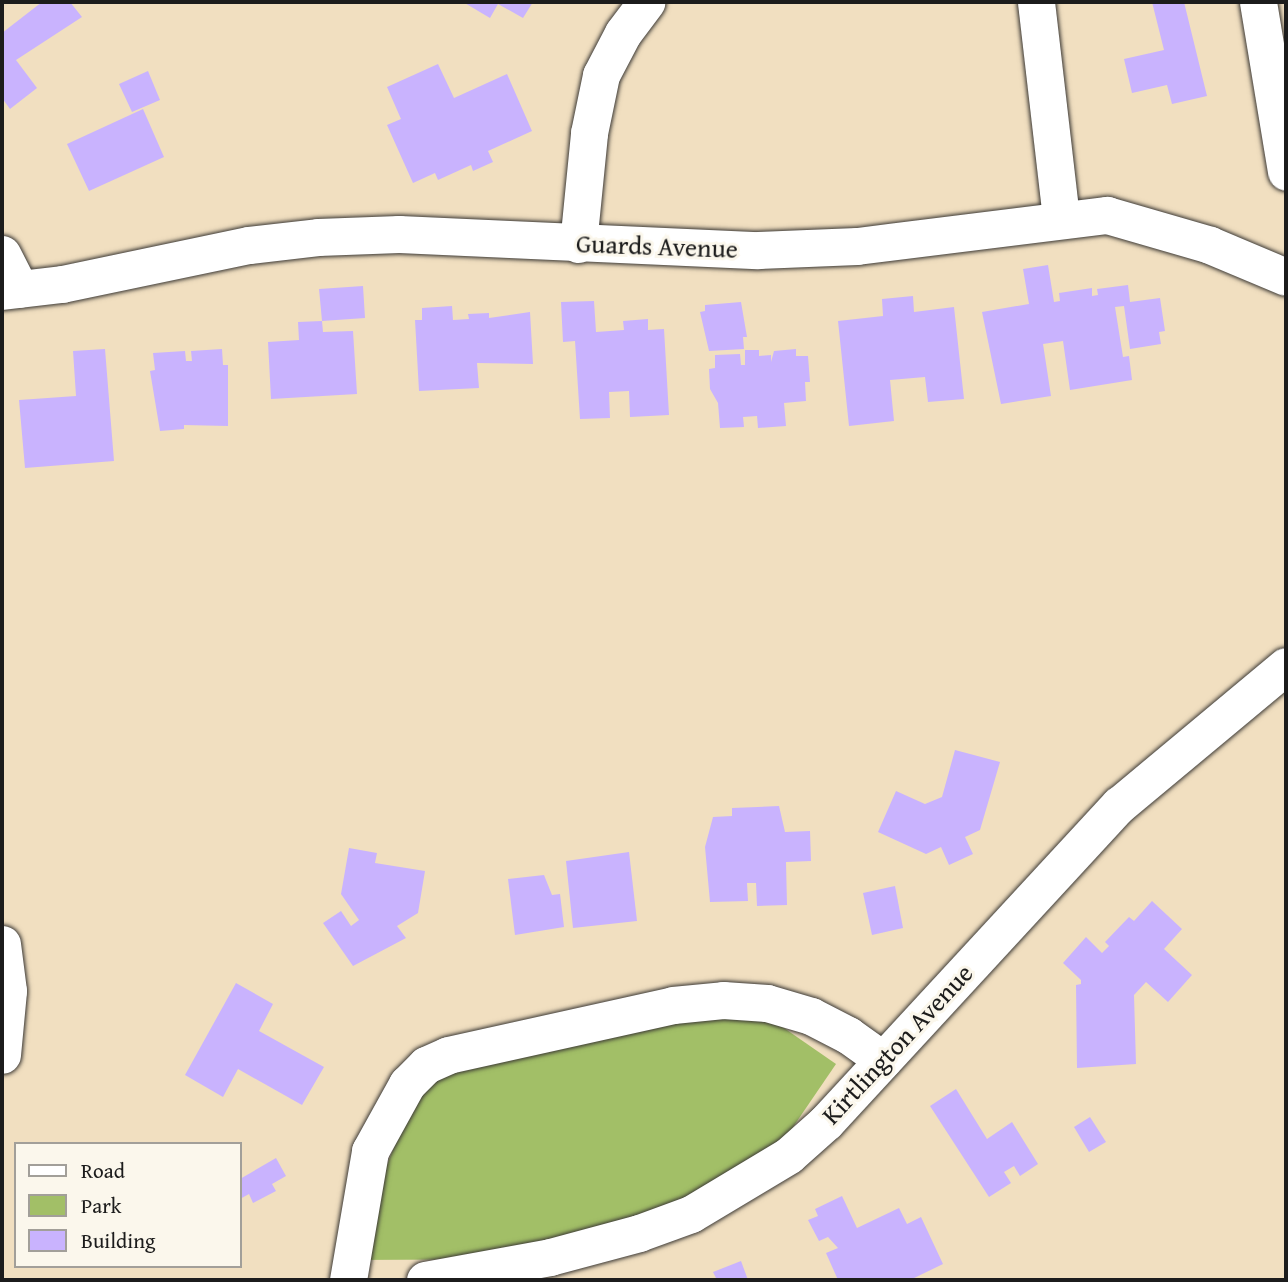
<!DOCTYPE html>
<style>
body{margin:0}
#map{position:relative;width:1288px;height:1282px;overflow:hidden;background:#f1dfc0;font-family:"Gentium Book Plus",serif}
div>[style]{position:absolute}
.green>*{inset:0;background:#a2bf67}
.building>*{inset:0;background:#c9b3fe}
.roads{filter:drop-shadow(0 0 2px #3c3935) drop-shadow(0 0 2px #3c3935)}
.minor>*{height:37px;margin:-18.5px;padding:0 18.5px;transform-origin:18.5px;border-radius:18.5px;background:#fff}
span{translate:-50% -50%;white-space:nowrap;text-align:center;line-height:1.15;-webkit-text-stroke:6px #fbf7ec;paint-order:stroke}
.street-label{font-size:26px;color:#1c1c1c}
.frame{position:absolute;inset:0;border:4px solid #1c1c1c;pointer-events:none}
.legend{position:absolute;left:14px;top:1142px;width:228px;height:126px;box-sizing:border-box;background:#fbf7ec;border:2px solid #a29f99;margin:0;padding:9px 12px;list-style:none;font-size:21px;color:#1c1c1c}
.legend li{display:flex;align-items:center;gap:14px;height:35px}
.legend b{width:35px;border:2px solid #a29f99}
</style>
<div id="map">
<div class="green">
<i style="clip-path:polygon(745px 1001px,836px 1064px,761px 1174px,535px 1259px,350px 1260px,426px 1065px)"></i>
</div>
<div class="building">
<i style="clip-path:polygon(42px 2px,70px 2px,82px 17px,16px 60px,37px 88px,10px 109px,2px 98px,2px 33px)"></i>
<i style="clip-path:polygon(463px 2px,533px 2px,523px 18px,498px 4px,490px 18px)"></i>
<i style="clip-path:polygon(1152px 2px,1184px 2px,1207px 96px,1172px 104px,1167px 85px,1132px 93px,1124px 59px,1164px 50px)"></i>
<i style="clip-path:polygon(438px 64px,454px 98px,507px 74px,532px 131px,488px 151px,493px 162px,473px 171px,471px 165px,438px 180px,435px 173px,413px 183px,387px 125px,401px 119px,387px 87px)"></i>
<i style="clip-path:polygon(148px 71px,160px 100px,132px 112px,119px 84px)"></i>
<i style="clip-path:polygon(143px 109px,164px 157px,89px 191px,67px 144px)"></i>
<i style="clip-path:polygon(1048px 265px,1054px 302px,1060px 301px,1059px 293px,1092px 288px,1092px 296px,1098px 295px,1097px 289px,1128px 285px,1130px 302px,1160px 298px,1165px 331px,1159px 332px,1161px 344px,1130px 349px,1124px 306px,1115px 307px,1123px 357px,1129px 356px,1132px 380px,1070px 390px,1063px 341px,1043px 344px,1051px 396px,1001px 404px,982px 312px,1029px 304px,1023px 269px)"></i>
<i style="clip-path:polygon(363px 286px,365px 318px,322px 321px,319px 289px)"></i>
<i style="clip-path:polygon(913px 296px,914px 312px,954px 307px,964px 399px,928px 402px,925px 377px,890px 380px,894px 421px,849px 426px,838px 321px,883px 316px,882px 299px)"></i>
<i style="clip-path:polygon(594px 301px,596px 332px,624px 330px,623px 321px,648px 319px,648px 330px,664px 329px,669px 415px,630px 417px,629px 391px,609px 392px,610px 418px,580px 419px,575px 341px,563px 342px,561px 302px)"></i>
<i style="clip-path:polygon(741px 302px,747px 337px,743px 337px,744px 349px,709px 351px,700px 312px,705px 311px,705px 305px)"></i>
<i style="clip-path:polygon(452px 306px,453px 320px,469px 319px,468px 314px,489px 313px,489px 318px,530px 312px,533px 364px,477px 363px,479px 388px,419px 391px,415px 320px,422px 320px,422px 308px)"></i>
<i style="clip-path:polygon(322px 321px,323px 332px,353px 331px,357px 394px,271px 399px,268px 342px,299px 340px,298px 322px)"></i>
<i style="clip-path:polygon(105px 349px,114px 461px,25px 468px,19px 400px,76px 396px,73px 351px)"></i>
<i style="clip-path:polygon(222px 349px,223px 365px,228px 365px,228px 426px,184px 425px,184px 429px,160px 431px,150px 371px,155px 370px,153px 353px,185px 351px,186px 361px,192px 361px,191px 351px)"></i>
<i style="clip-path:polygon(796px 349px,796px 356px,808px 356px,810px 382px,805px 382px,806px 401px,784px 403px,786px 426px,758px 428px,757px 416px,743px 417px,744px 427px,720px 428px,718px 403px,710px 389px,709px 369px,715px 368px,715px 355px,740px 354px,741px 365px,745px 365px,745px 350px,759px 350px,759px 356px,771px 355px,771px 362px,774px 351px)"></i>
<i style="clip-path:polygon(955px 750px,1000px 762px,980px 830px,965px 837px,973px 854px,949px 865px,941px 847px,926px 854px,878px 832px,896px 791px,925px 804px,942px 797px)"></i>
<i style="clip-path:polygon(779px 806px,785px 832px,810px 831px,811px 861px,786px 862px,787px 905px,757px 906px,756px 883px,747px 883px,748px 901px,710px 902px,705px 847px,713px 817px,732px 816px,732px 808px)"></i>
<i style="clip-path:polygon(349px 848px,377px 853px,375px 863px,425px 871px,418px 913px,397px 926px,406px 938px,353px 966px,323px 923px,341px 911px,351px 926px,359px 920px,341px 894px)"></i>
<i style="clip-path:polygon(629px 852px,637px 921px,573px 928px,566px 861px)"></i>
<i style="clip-path:polygon(544px 875px,552px 895px,560px 894px,564px 927px,515px 935px,508px 879px)"></i>
<i style="clip-path:polygon(895px 886px,903px 928px,872px 935px,863px 893px)"></i>
<i style="clip-path:polygon(1152px 901px,1182px 929px,1164px 949px,1192px 975px,1168px 1002px,1146px 982px,1134px 995px,1136px 1064px,1077px 1068px,1076px 985px,1081px 984px,1081px 980px,1063px 963px,1086px 937px,1102px 953px,1109px 946px,1105px 942px,1129px 917px,1134px 921px)"></i>
<i style="clip-path:polygon(236px 983px,273px 1004px,259px 1031px,324px 1067px,302px 1105px,238px 1069px,223px 1097px,185px 1075px)"></i>
<i style="clip-path:polygon(956px 1089px,987px 1139px,1012px 1122px,1038px 1164px,1020px 1176px,1014px 1166px,1004px 1172px,1011px 1183px,989px 1197px,930px 1106px)"></i>
<i style="clip-path:polygon(1090px 1117px,1106px 1142px,1089px 1152px,1074px 1127px)"></i>
<i style="clip-path:polygon(276px 1158px,286px 1176px,272px 1184px,276px 1191px,253px 1203px,249px 1194px,240px 1199px,240px 1179px)"></i>
<i style="clip-path:polygon(842px 1196px,857px 1228px,899px 1208px,907px 1224px,921px 1217px,943px 1264px,910px 1280px,838px 1280px,826px 1253px,838px 1248px,828px 1237px,819px 1241px,808px 1220px,818px 1216px,815px 1209px)"></i>
<i style="clip-path:polygon(741px 1261px,748px 1280px,717px 1280px,713px 1272px)"></i>
</div>
<div class="roads">
<div class="minor">
<i style="left:1036px;top:2px;width:217px;rotate:83.4deg"></i>
<i style="left:1258px;top:2px;width:172px;rotate:80.6deg"></i>
<i style="left:578px;top:244px;width:112px;rotate:-84.3deg"></i>
<i style="left:589px;top:133px;width:59px;rotate:-78.3deg"></i>
<i style="left:601px;top:75px;width:47px;rotate:-62.4deg"></i>
<i style="left:623px;top:33px;width:39px;rotate:-53deg"></i>
<i style="left:2px;top:254px;width:39px;rotate:63deg"></i>
<i style="left:2px;top:291px;width:60px;rotate:-6.7deg"></i>
<i style="left:62px;top:284px;width:191px;rotate:-11.8deg"></i>
<i style="left:249px;top:245px;width:69px;rotate:-6.6deg"></i>
<i style="left:318px;top:237px;width:81px;rotate:-2.1deg"></i>
<i style="left:399px;top:234px;width:359px;rotate:2.6deg"></i>
<i style="left:758px;top:250px;width:99px;rotate:-2.3deg"></i>
<i style="left:857px;top:246px;width:252px;rotate:-7.1deg"></i>
<i style="left:1107px;top:215px;width:107px;rotate:16.2deg"></i>
<i style="left:1210px;top:245px;width:82px;rotate:22.8deg"></i>
<i style="left:2px;top:944px;width:47px;rotate:82.7deg"></i>
<i style="left:8px;top:991px;width:64px;rotate:95.4deg"></i>
<i style="left:348px;top:1280px;width:131px;rotate:-80.3deg"></i>
<i style="left:370px;top:1151px;width:77px;rotate:-61.1deg"></i>
<i style="left:407px;top:1084px;width:27px;rotate:-45deg"></i>
<i style="left:426px;top:1065px;width:24px;rotate:-24deg"></i>
<i style="left:448px;top:1055px;width:230px;rotate:-12.5deg"></i>
<i style="left:673px;top:1005px;width:50px;rotate:-5.7deg"></i>
<i style="left:723px;top:1000px;width:44px;rotate:3.9deg"></i>
<i style="left:767px;top:1003px;width:46px;rotate:16.5deg"></i>
<i style="left:811px;top:1016px;width:42px;rotate:27.2deg"></i>
<i style="left:848px;top:1035px;width:43px;rotate:35.5deg"></i>
<i style="left:425px;top:1280px;width:127px;rotate:-10.4deg"></i>
<i style="left:550px;top:1257px;width:92px;rotate:-15.1deg"></i>
<i style="left:639px;top:1233px;width:55px;rotate:-20.1deg"></i>
<i style="left:691px;top:1214px;width:114px;rotate:-31deg"></i>
<i style="left:789px;top:1155px;width:50px;rotate:-41.7deg"></i>
<i style="left:826px;top:1122px;width:432px;rotate:-47.3deg"></i>
<i style="left:1119px;top:805px;width:217px;rotate:-39.8deg"></i>
</div>
</div>
<div class="street-label">
<span style="left:657px;top:246px;rotate:2deg">Guards Avenue</span>
<span style="left:897px;top:1044px;rotate:-47deg">Kirtlington Avenue</span>
</div>
<div class="frame"></div>
<ul class="legend">
<li><b style="height:9px;background:#fff"></b>Road</li>
<li><b style="height:19px;background:#a2bf67"></b>Park</li>
<li><b style="height:19px;background:#c9b3fe"></b>Building</li>
</ul>
</div>
